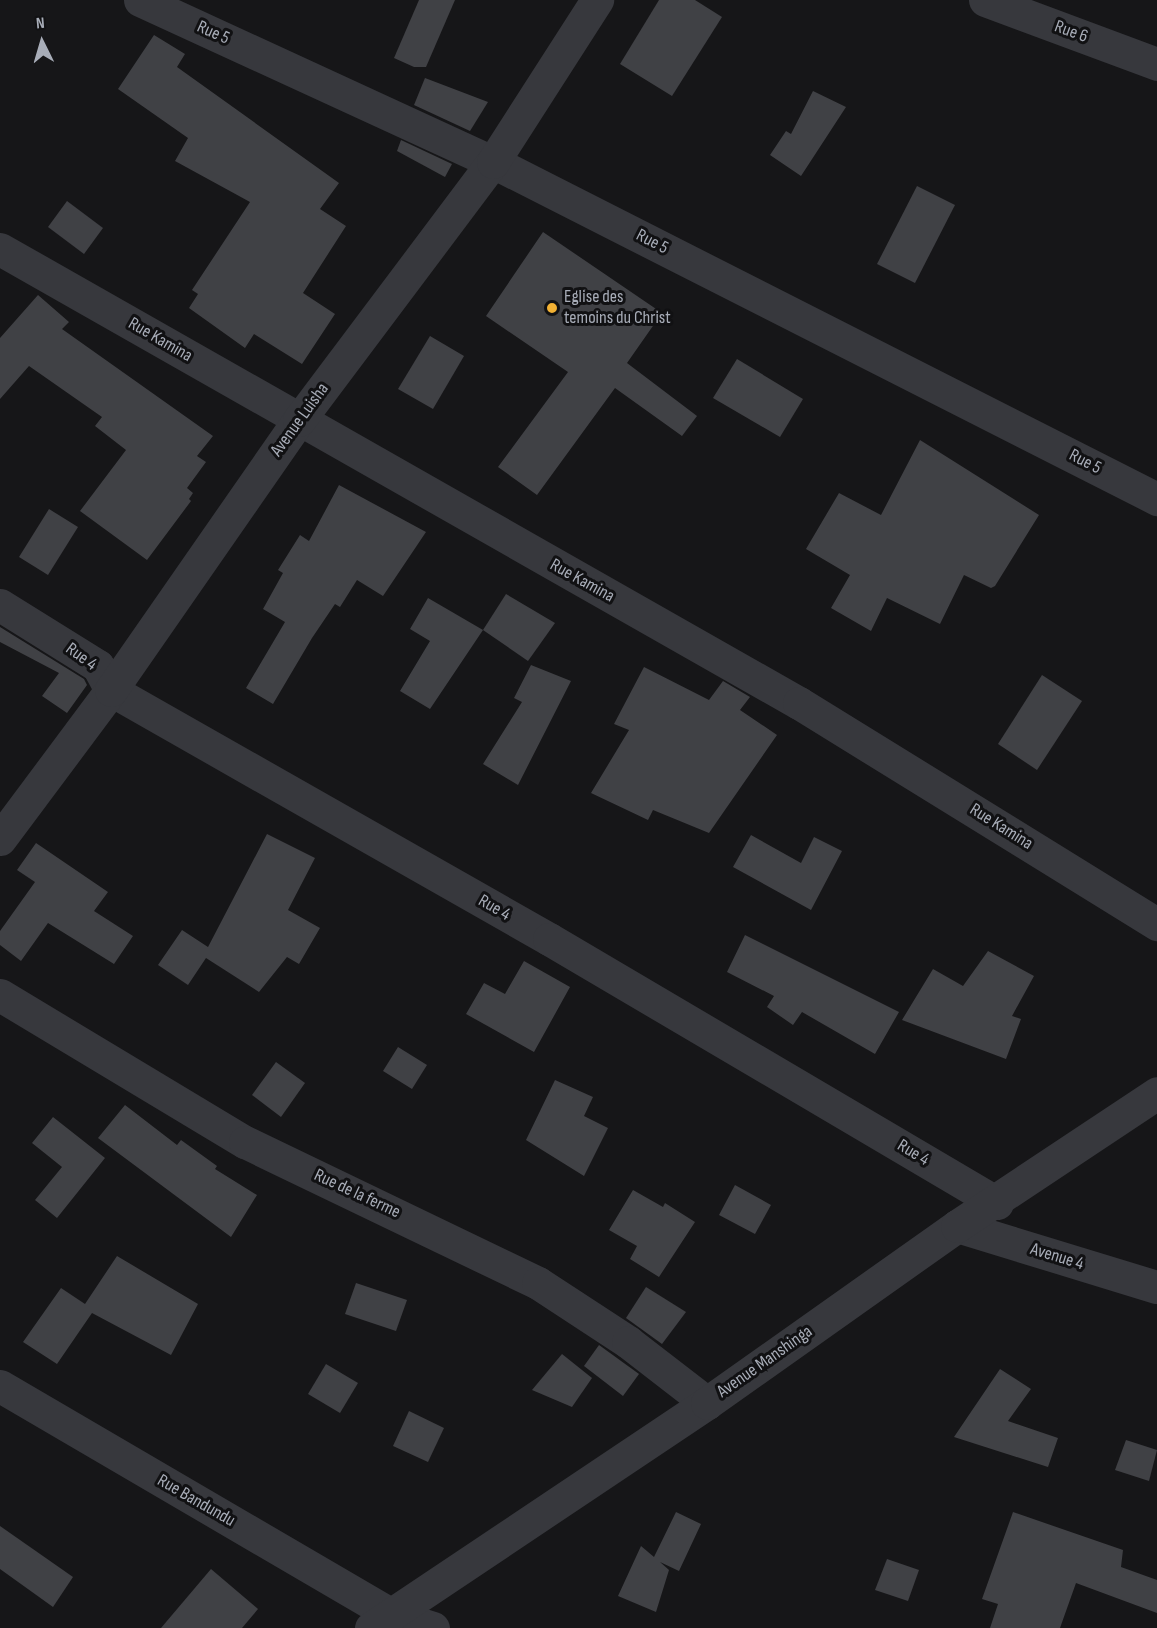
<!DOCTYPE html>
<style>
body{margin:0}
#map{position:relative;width:1157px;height:1628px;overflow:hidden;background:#161618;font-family:"Sofia Sans Condensed",sans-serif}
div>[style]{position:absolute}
.building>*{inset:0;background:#404145}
.minor>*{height:33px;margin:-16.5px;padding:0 16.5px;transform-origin:16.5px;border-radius:16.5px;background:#37383d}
.dots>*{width:16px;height:16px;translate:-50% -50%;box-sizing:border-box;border:3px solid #111113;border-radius:50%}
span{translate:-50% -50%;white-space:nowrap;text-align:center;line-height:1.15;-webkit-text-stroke:6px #111113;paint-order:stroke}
.street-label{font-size:18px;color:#a8adb8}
.poi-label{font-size:18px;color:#a8adb8}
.left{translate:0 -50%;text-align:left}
.north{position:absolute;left:12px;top:12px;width:60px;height:60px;-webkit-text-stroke:4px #111113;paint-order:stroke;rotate:355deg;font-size:16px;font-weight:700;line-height:24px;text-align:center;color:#a8adb8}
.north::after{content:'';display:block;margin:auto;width:21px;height:27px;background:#a8adb8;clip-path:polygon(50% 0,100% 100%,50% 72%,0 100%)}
</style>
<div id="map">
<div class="building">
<i style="clip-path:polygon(419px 0,455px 0,426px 67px,414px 67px,394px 58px)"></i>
<i style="clip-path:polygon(659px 0,695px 0,722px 17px,672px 96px,620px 64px)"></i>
<i style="clip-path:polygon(154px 35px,185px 54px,177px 67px,339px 183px,320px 209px,346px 226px,303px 293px,335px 314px,302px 364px,254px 334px,245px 348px,189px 308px,198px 294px,192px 290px,250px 202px,175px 161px,188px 138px,118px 89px)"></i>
<i style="clip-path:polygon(425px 78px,488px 102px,470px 131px,414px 105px)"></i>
<i style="clip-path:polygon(813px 91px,846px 107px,801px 176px,770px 155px,786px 131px,791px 134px)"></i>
<i style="clip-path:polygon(401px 140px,452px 164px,445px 177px,397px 151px)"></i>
<i style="clip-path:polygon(917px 186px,955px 205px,915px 283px,877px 264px)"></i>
<i style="clip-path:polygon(67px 201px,103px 228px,84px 254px,48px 227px)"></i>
<i style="clip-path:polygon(543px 232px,662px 313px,627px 363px,697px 416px,682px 436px,615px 388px,537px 495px,498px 467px,568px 372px,486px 316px)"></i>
<i style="clip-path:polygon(38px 295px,69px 322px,62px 329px,213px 436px,197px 456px,206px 462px,187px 488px,193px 493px,189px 499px,191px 501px,147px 560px,80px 511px,126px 450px,95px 426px,102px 417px,29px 366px,0 399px,0 338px)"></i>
<i style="clip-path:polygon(430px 336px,464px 356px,433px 409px,398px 389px)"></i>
<i style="clip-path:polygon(737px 359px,803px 399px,780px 437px,713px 398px)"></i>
<i style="clip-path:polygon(920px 440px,1039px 515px,995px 586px,991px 588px,964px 575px,940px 624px,887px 598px,871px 631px,831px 608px,850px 575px,806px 549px,839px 493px,881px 515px)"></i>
<i style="clip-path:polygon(339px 485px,426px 532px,383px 596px,357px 580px,340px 607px,335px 604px,312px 638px,273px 704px,246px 688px,285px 622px,263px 609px,283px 573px,278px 570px,300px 535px,309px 541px)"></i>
<i style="clip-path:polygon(49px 509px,78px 527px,48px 575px,19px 557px)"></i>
<i style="clip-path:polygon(506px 594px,555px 623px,528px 661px,483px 630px)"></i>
<i style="clip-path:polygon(428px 598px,483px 630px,430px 709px,400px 691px,430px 641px,410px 629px)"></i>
<i style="clip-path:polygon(0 627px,84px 679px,87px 685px,67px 713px,42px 696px,59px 673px,0 642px)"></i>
<i style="clip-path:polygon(531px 665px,571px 681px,518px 785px,483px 764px,522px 702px,514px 698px)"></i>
<i style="clip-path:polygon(644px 667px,709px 700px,723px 681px,750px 697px,740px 710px,777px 735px,709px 833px,653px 810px,648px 820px,591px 793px,629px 730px,614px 724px)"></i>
<i style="clip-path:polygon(1042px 675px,1082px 701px,1037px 770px,998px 744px)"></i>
<i style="clip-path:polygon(267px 834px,315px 858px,288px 910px,320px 928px,299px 964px,287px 957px,259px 992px,206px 958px,188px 985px,158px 965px,182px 930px,208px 947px)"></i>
<i style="clip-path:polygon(751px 835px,801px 863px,814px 837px,842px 851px,811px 910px,733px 867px)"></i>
<i style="clip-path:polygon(36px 843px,108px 892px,94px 911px,133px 936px,114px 964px,48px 923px,21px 961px,0 945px,0 931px,35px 882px,17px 870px)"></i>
<i style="clip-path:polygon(745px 935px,899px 1012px,875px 1054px,802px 1012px,793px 1025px,767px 1007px,774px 996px,727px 972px)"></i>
<i style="clip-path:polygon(988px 951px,1034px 976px,1012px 1016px,1021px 1019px,1006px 1059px,902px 1020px,933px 969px,963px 986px)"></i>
<i style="clip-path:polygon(524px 961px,570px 987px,534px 1052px,466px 1014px,484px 983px,505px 994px)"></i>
<i style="clip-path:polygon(398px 1047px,427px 1065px,412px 1089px,383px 1071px)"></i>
<i style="clip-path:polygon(276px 1062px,305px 1083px,281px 1117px,252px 1095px)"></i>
<i style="clip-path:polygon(555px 1080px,593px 1097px,584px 1116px,608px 1128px,584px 1176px,526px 1140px)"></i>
<i style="clip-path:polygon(125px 1105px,177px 1145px,181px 1140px,217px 1166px,215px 1169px,257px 1195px,231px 1237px,98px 1138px)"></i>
<i style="clip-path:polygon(53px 1117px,105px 1158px,57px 1218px,35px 1200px,62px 1167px,32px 1143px)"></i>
<i style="clip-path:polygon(735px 1185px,771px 1205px,755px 1234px,719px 1215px)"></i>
<i style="clip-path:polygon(633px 1190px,663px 1207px,665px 1203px,695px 1222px,659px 1277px,630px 1259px,637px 1246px,609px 1230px)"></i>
<i style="clip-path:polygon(117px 1256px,198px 1304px,171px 1355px,92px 1313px,57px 1364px,23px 1342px,61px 1288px,85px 1304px)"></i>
<i style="clip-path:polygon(356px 1283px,407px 1300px,396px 1331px,345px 1314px)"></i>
<i style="clip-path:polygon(646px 1287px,686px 1312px,662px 1344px,626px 1318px)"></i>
<i style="clip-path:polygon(599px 1345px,639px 1374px,623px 1396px,584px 1366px)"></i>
<i style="clip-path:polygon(562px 1354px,592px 1378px,572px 1407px,532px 1390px)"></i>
<i style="clip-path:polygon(326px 1364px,358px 1383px,340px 1413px,308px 1394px)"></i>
<i style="clip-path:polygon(1000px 1369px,1031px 1389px,1008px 1421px,1058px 1438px,1048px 1467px,954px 1437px)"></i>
<i style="clip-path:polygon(409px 1411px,444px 1428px,428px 1462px,393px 1446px)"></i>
<i style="clip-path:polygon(1126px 1440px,1157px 1450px,1149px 1481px,1115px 1470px)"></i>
<i style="clip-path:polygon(676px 1512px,701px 1524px,679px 1571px,660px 1562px,669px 1570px,656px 1612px,618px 1596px,641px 1546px,654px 1557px)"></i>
<i style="clip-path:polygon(1013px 1512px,1123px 1550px,1121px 1567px,1157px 1580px,1157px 1613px,1076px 1583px,1060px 1628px,990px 1628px,998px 1604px,982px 1599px)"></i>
<i style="clip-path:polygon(0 1526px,73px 1577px,53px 1607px,0 1569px)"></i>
<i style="clip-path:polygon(887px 1559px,919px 1570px,908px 1601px,875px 1590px)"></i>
<i style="clip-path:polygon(211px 1569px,258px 1609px,242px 1628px,161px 1628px)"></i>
</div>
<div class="minor">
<i style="left:140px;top:0;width:388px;rotate:24.7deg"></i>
<i style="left:493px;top:162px;width:745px;rotate:26.91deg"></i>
<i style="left:985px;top:0;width:184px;rotate:20.4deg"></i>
<i style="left:0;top:249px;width:919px;rotate:29.61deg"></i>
<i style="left:799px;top:703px;width:421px;rotate:31.7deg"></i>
<i style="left:0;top:605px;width:115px;rotate:31.9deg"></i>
<i style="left:98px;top:666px;width:27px;rotate:62deg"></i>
<i style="left:111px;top:690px;width:504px;rotate:29.62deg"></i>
<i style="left:549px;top:939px;width:520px;rotate:30.51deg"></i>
<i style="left:0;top:839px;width:186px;rotate:-53.3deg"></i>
<i style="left:111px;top:690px;width:329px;rotate:-55.2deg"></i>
<i style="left:299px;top:420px;width:323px;rotate:-53.1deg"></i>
<i style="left:493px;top:162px;width:193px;rotate:-57.3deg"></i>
<i style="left:0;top:995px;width:286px;rotate:31deg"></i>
<i style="left:245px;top:1142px;width:325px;rotate:25.7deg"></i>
<i style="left:538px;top:1283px;width:108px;rotate:33.2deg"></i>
<i style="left:628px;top:1342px;width:100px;rotate:37.7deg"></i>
<i style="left:957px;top:1226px;width:209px;rotate:17deg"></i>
<i style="left:0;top:1386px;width:454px;rotate:30.3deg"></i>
<i style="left:392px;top:1615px;width:43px;rotate:17.6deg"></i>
<i style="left:371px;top:1628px;width:404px;rotate:-33.8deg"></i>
<i style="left:707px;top:1403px;width:306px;rotate:-35.3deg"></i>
<i style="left:957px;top:1226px;width:240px;rotate:-33.6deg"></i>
</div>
<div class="dots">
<i style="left:552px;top:308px;background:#f2b134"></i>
</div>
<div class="street-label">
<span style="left:1071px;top:32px;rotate:20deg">Rue 6</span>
<span style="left:213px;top:33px;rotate:24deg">Rue 5</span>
<span style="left:652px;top:242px;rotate:27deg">Rue 5</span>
<span style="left:160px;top:340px;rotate:30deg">Rue Kamina</span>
<span style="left:300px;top:420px;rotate:-54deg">Avenue Luisha</span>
<span style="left:1085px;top:462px;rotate:27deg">Rue 5</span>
<span style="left:582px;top:581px;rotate:29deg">Rue Kamina</span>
<span style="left:81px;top:657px;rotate:36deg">Rue 4</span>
<span style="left:1001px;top:827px;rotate:32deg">Rue Kamina</span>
<span style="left:494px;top:908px;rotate:30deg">Rue 4</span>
<span style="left:913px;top:1153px;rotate:31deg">Rue 4</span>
<span style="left:357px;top:1194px;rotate:25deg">Rue de la ferme</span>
<span style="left:1057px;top:1257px;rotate:17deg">Avenue 4</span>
<span style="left:765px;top:1362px;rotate:-35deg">Avenue Manshinga</span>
<span style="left:196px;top:1501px;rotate:30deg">Rue Bandundu</span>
</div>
<div class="poi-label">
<span class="left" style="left:564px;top:308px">Eglise des<br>temoins du Christ</span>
</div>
<div class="north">N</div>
</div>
